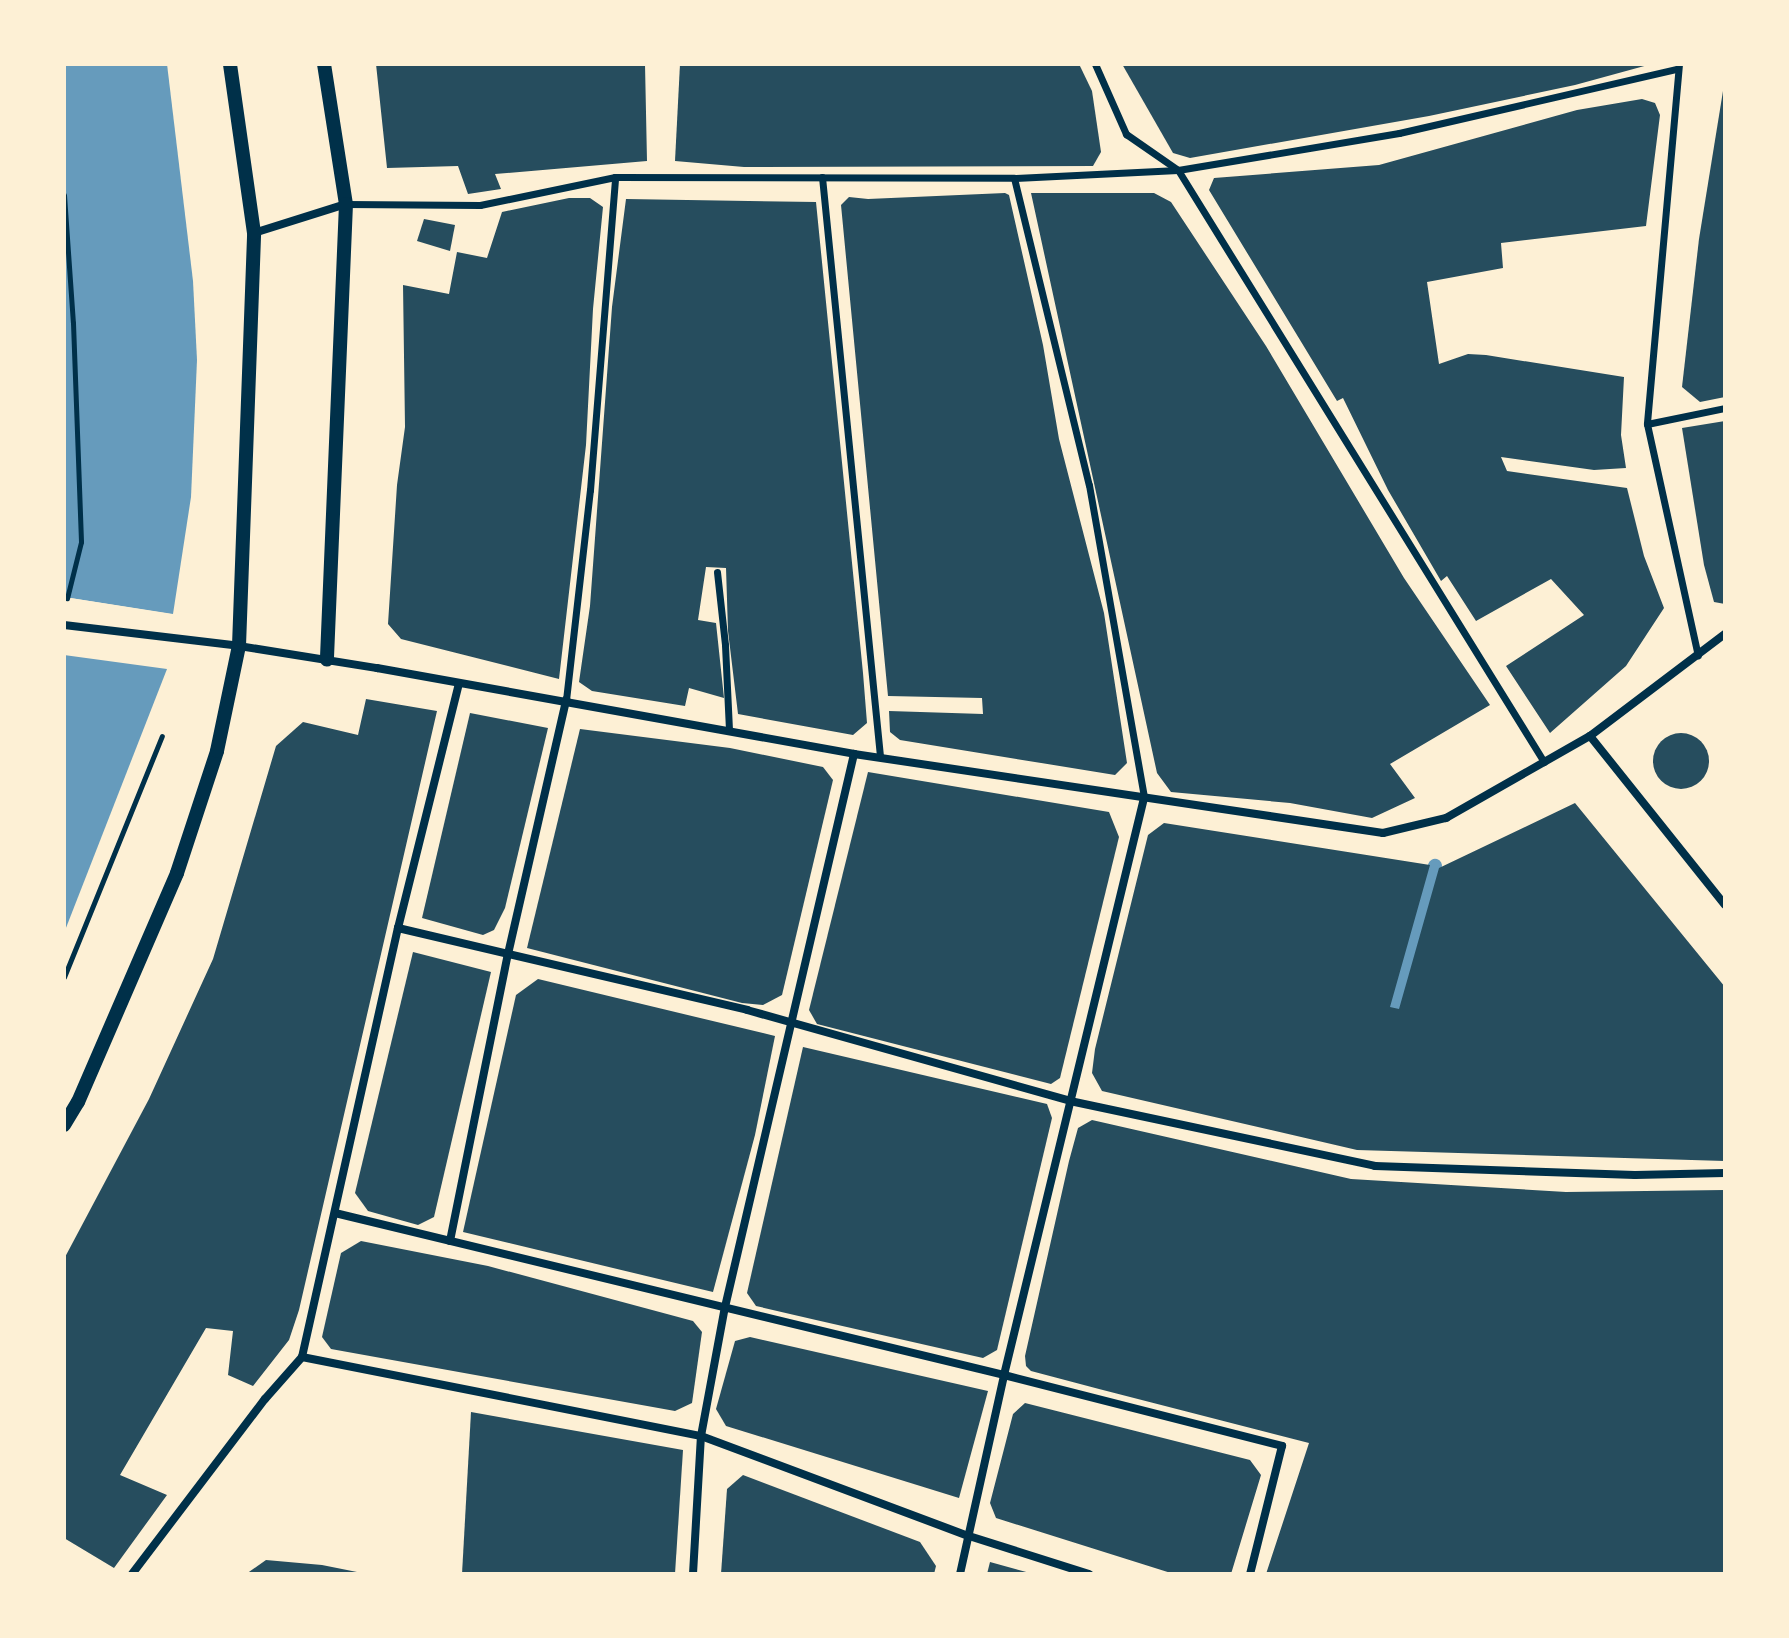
<!DOCTYPE html>
<style>
body{margin:0}
#map{position:relative;width:1789px;height:1638px;overflow:hidden;background:#fdf0d5;font-family:"Fira Sans",sans-serif}
div>[style]{position:absolute}
.water>*{inset:0;background:#669bbc}
.pier>*{inset:0;background:#fdf0d5}
.stream>*{height:14px;margin:-7px;padding:0 7px;transform-origin:7px;border-radius:7px;background:#669bbc}
.building>*{inset:0;background:#264d5e}
.round{border-radius:50%}
.path>*{height:5px;margin:-2.5px;padding:0 2.5px;transform-origin:2.5px;border-radius:2.5px;background:#003049}
.pedestrian>*{height:7px;margin:-3.5px;padding:0 3.5px;transform-origin:3.5px;border-radius:3.5px;background:#003049}
.minor>*{height:8px;margin:-4px;padding:0 4px;transform-origin:4px;border-radius:4px;background:#003049}
.tertiary>*{height:14px;margin:-7px;padding:0 7px;transform-origin:7px;border-radius:7px;background:#003049}
span{translate:-50% -50%;white-space:nowrap;text-align:center;line-height:1.15;-webkit-text-stroke:6px #fdf0d5;paint-order:stroke}
.frame{position:absolute;inset:0;border:66px solid #fdf0d5;pointer-events:none}
</style>
<div id="map">
<div class="water">
<i style="clip-path:polygon(64px 64px,167px 64px,193px 281px,197px 360px,191px 497px,173px 614px,64px 597px)"></i>
<i style="clip-path:polygon(64px 655px,167px 669px,64px 933px)"></i>
</div>
<div class="pier">
<i style="clip-path:polygon(64px 597px,177px 615px,172px 618px,64px 601px)"></i>
</div>
<div class="stream">
<i style="left:1394px;top:1008px;width:148px;rotate:-73.9deg"></i>
</div>
<div class="building">
<i style="clip-path:polygon(376px 64px,645px 64px,647px 161px,495px 174px,501px 189px,468px 194px,458px 166px,387px 168px)"></i>
<i style="clip-path:polygon(680px 64px,1079px 64px,1092px 91px,1101px 152px,1093px 166px,744px 167px,675px 161px)"></i>
<i style="clip-path:polygon(1122px 64px,1648px 64px,1648px 65px,1575px 85px,1429px 116px,1190px 158px,1173px 153px)"></i>
<i style="clip-path:polygon(1723px 91px,1725px 397px,1700px 402px,1682px 387px,1699px 239px)"></i>
<i style="clip-path:polygon(1642px 99px,1655px 103px,1660px 115px,1646px 226px,1501px 243px,1503px 268px,1427px 282px,1439px 364px,1468px 354px,1486px 355px,1624px 377px,1621px 435px,1626px 468px,1594px 470px,1501px 457px,1507px 471px,1627px 488px,1644px 556px,1664px 608px,1626px 666px,1550px 733px,1506px 666px,1584px 615px,1551px 579px,1476px 621px,1447px 576px,1441px 581px,1388px 490px,1343px 398px,1337px 401px,1209px 190px,1214px 178px,1379px 165px,1577px 110px)"></i>
<i style="clip-path:polygon(1005px 193px,1009px 195px,1043px 345px,1059px 439px,1104px 613px,1127px 763px,1115px 775px,900px 740px,890px 732px,889px 711px,983px 714px,982px 698px,888px 696px,841px 205px,849px 197px,868px 199px)"></i>
<i style="clip-path:polygon(1031px 193px,1154px 193px,1171px 202px,1266px 346px,1404px 578px,1490px 705px,1390px 764px,1415px 798px,1372px 818px,1290px 803px,1171px 792px,1157px 773px)"></i>
<i style="clip-path:polygon(569px 198px,590px 198px,603px 207px,593px 309px,586px 445px,559px 679px,401px 639px,388px 624px,397px 485px,405px 427px,403px 285px,449px 294px,457px 252px,487px 258px,502px 212px)"></i>
<i style="clip-path:polygon(626px 199px,816px 202px,863px 673px,867px 723px,853px 735px,738px 714px,728px 631px,726px 568px,706px 567px,698px 620px,716px 623px,724px 698px,689px 688px,685px 706px,592px 691px,579px 682px,590px 606px,612px 307px)"></i>
<i style="clip-path:polygon(424px 219px,455px 225px,450px 251px,417px 241px)"></i>
<i style="clip-path:polygon(1725px 421px,1725px 604px,1714px 602px,1704px 565px,1682px 428px)"></i>
<i style="clip-path:polygon(366px 699px,437px 711px,299px 1310px,289px 1340px,253px 1386px,228px 1375px,233px 1331px,206px 1328px,120px 1475px,167px 1495px,114px 1568px,64px 1538px,64px 1259px,149px 1099px,213px 959px,276px 746px,303px 722px,358px 735px)"></i>
<i style="clip-path:polygon(470px 713px,548px 728px,505px 908px,494px 930px,483px 935px,422px 918px)"></i>
<i style="clip-path:polygon(580px 729px,730px 748px,823px 767px,833px 780px,782px 995px,763px 1005px,742px 1003px,527px 948px)"></i>
<i class="round" style="left:1653px;top:733px;width:56px;height:56px"></i>
<i style="clip-path:polygon(868px 772px,1109px 812px,1119px 837px,1060px 1078px,1051px 1084px,817px 1024px,809px 1010px)"></i>
<i style="clip-path:polygon(1575px 803px,1725px 987px,1725px 1161px,1357px 1150px,1102px 1091px,1092px 1073px,1095px 1049px,1148px 835px,1164px 823px,1430px 865px,1390px 1007px,1399px 1009px,1439px 868px)"></i>
<i style="clip-path:polygon(413px 952px,491px 972px,434px 1217px,418px 1225px,368px 1211px,355px 1193px)"></i>
<i style="clip-path:polygon(538px 979px,775px 1036px,755px 1135px,713px 1292px,463px 1232px,516px 995px)"></i>
<i style="clip-path:polygon(803px 1047px,1047px 1104px,1052px 1118px,997px 1350px,983px 1358px,816px 1320px,756px 1306px,747px 1293px)"></i>
<i style="clip-path:polygon(1092px 1120px,1351px 1179px,1566px 1192px,1725px 1190px,1725px 1574px,1266px 1574px,1309px 1443px,1099px 1389px,1031px 1371px,1026px 1366px,1025px 1356px,1069px 1161px,1078px 1128px)"></i>
<i style="clip-path:polygon(361px 1241px,488px 1266px,693px 1321px,702px 1332px,692px 1403px,675px 1411px,331px 1349px,322px 1337px,341px 1253px)"></i>
<i style="clip-path:polygon(750px 1337px,988px 1391px,959px 1498px,726px 1426px,716px 1409px,735px 1341px)"></i>
<i style="clip-path:polygon(1025px 1403px,1250px 1460px,1261px 1475px,1231px 1574px,1174px 1574px,996px 1518px,990px 1503px,1004px 1449px,1013px 1414px)"></i>
<i style="clip-path:polygon(471px 1412px,683px 1450px,675px 1574px,462px 1574px)"></i>
<i style="clip-path:polygon(743px 1475px,920px 1542px,936px 1566px,934px 1574px,721px 1574px,727px 1489px)"></i>
<i style="clip-path:polygon(266px 1560px,322px 1565px,367px 1574px,246px 1574px)"></i>
<i style="clip-path:polygon(990px 1562px,1030px 1573px,1030px 1574px,987px 1574px)"></i>
</div>
<div class="path">
<i style="left:64px;top:195px;width:128px;rotate:86deg"></i>
<i style="left:73px;top:323px;width:219px;rotate:87.9deg"></i>
<i style="left:81px;top:542px;width:58px;rotate:104deg"></i>
<i style="left:64px;top:977px;width:260px;rotate:-67.9deg"></i>
</div>
<div class="pedestrian">
<i style="left:1095px;top:64px;width:77px;rotate:66.1deg"></i>
<i style="left:1126px;top:134px;width:63px;rotate:34.7deg"></i>
<i style="left:1178px;top:170px;width:696px;rotate:58.27deg"></i>
<i style="left:1679px;top:64px;width:361px;rotate:95.1deg"></i>
<i style="left:1647px;top:424px;width:237px;rotate:77.6deg"></i>
<i style="left:822px;top:177px;width:582px;rotate:84.28deg"></i>
<i style="left:1014px;top:178px;width:316px;rotate:76.3deg"></i>
<i style="left:1089px;top:485px;width:318px;rotate:80deg"></i>
<i style="left:346px;top:204px;width:134px;rotate:0.4deg"></i>
<i style="left:480px;top:205px;width:138px;rotate:-11.7deg"></i>
<i style="left:615px;top:177px;width:399px;rotate:0.1deg"></i>
<i style="left:1014px;top:178px;width:164px;rotate:-2.8deg"></i>
<i style="left:1178px;top:170px;width:224px;rotate:-9.5deg"></i>
<i style="left:1399px;top:133px;width:285px;rotate:-13deg"></i>
<i style="left:1647px;top:424px;width:80px;rotate:-11.6deg"></i>
<i style="left:717px;top:572px;width:73px;rotate:83.7deg"></i>
<i style="left:725px;top:645px;width:85px;rotate:87.3deg"></i>
<i style="left:566px;top:700px;width:211px;rotate:-83.5deg"></i>
<i style="left:590px;top:490px;width:314px;rotate:-85.4deg"></i>
</div>
<div class="minor">
<i style="left:254px;top:233px;width:96px;rotate:-17.5deg"></i>
<i style="left:64px;top:625px;width:176px;rotate:6.8deg"></i>
<i style="left:239px;top:646px;width:140px;rotate:9.1deg"></i>
<i style="left:377px;top:668px;width:485px;rotate:10.2deg"></i>
<i style="left:854px;top:754px;width:535px;rotate:8.49deg"></i>
<i style="left:1383px;top:833px;width:65px;rotate:-13.4deg"></i>
<i style="left:1446px;top:818px;width:166px;rotate:-29.7deg"></i>
<i style="left:1590px;top:736px;width:169px;rotate:-37.1deg"></i>
<i style="left:1590px;top:736px;width:216px;rotate:51.4deg"></i>
<i style="left:398px;top:928px;width:359px;rotate:13.2deg"></i>
<i style="left:747px;top:1010px;width:336px;rotate:15.7deg"></i>
<i style="left:1070px;top:1101px;width:312px;rotate:12deg"></i>
<i style="left:1375px;top:1166px;width:260px;rotate:2deg"></i>
<i style="left:1635px;top:1175px;width:90px;rotate:-1.3deg"></i>
<i style="left:335px;top:1213px;width:688px;rotate:13.61deg"></i>
<i style="left:1004px;top:1375px;width:287px;rotate:14.3deg"></i>
<i style="left:1282px;top:1446px;width:132px;rotate:104deg"></i>
<i style="left:450px;top:1241px;width:293px;rotate:-78.6deg"></i>
<i style="left:508px;top:954px;width:261px;rotate:-77.1deg"></i>
<i style="left:302px;top:1357px;width:407px;rotate:11.2deg"></i>
<i style="left:701px;top:1436px;width:286px;rotate:20.5deg"></i>
<i style="left:969px;top:1536px;width:126px;rotate:17.6deg"></i>
<i style="left:132px;top:1574px;width:220px;rotate:-52.8deg"></i>
<i style="left:265px;top:1399px;width:56px;rotate:-48.6deg"></i>
<i style="left:302px;top:1357px;width:440px;rotate:-77.4deg"></i>
<i style="left:398px;top:928px;width:252px;rotate:-76deg"></i>
<i style="left:693px;top:1574px;width:138px;rotate:-86.7deg"></i>
<i style="left:701px;top:1436px;width:131px;rotate:-79.5deg"></i>
<i style="left:725px;top:1307px;width:568px;rotate:-76.87deg"></i>
<i style="left:960px;top:1574px;width:204px;rotate:-77.5deg"></i>
<i style="left:1004px;top:1375px;width:594px;rotate:-76.36deg"></i>
</div>
<div class="tertiary">
<i style="left:324px;top:64px;width:142px;rotate:81.1deg"></i>
<i style="left:346px;top:204px;width:456px;rotate:92.4deg"></i>
<i style="left:64px;top:1125px;width:27px;rotate:-59deg"></i>
<i style="left:78px;top:1102px;width:249px;rotate:-66.6deg"></i>
<i style="left:177px;top:873px;width:128px;rotate:-71.8deg"></i>
<i style="left:217px;top:751px;width:107px;rotate:-78.2deg"></i>
<i style="left:239px;top:646px;width:413px;rotate:-87.9deg"></i>
<i style="left:254px;top:233px;width:171px;rotate:-98.1deg"></i>
</div>
<div class="frame"></div>
</div>
